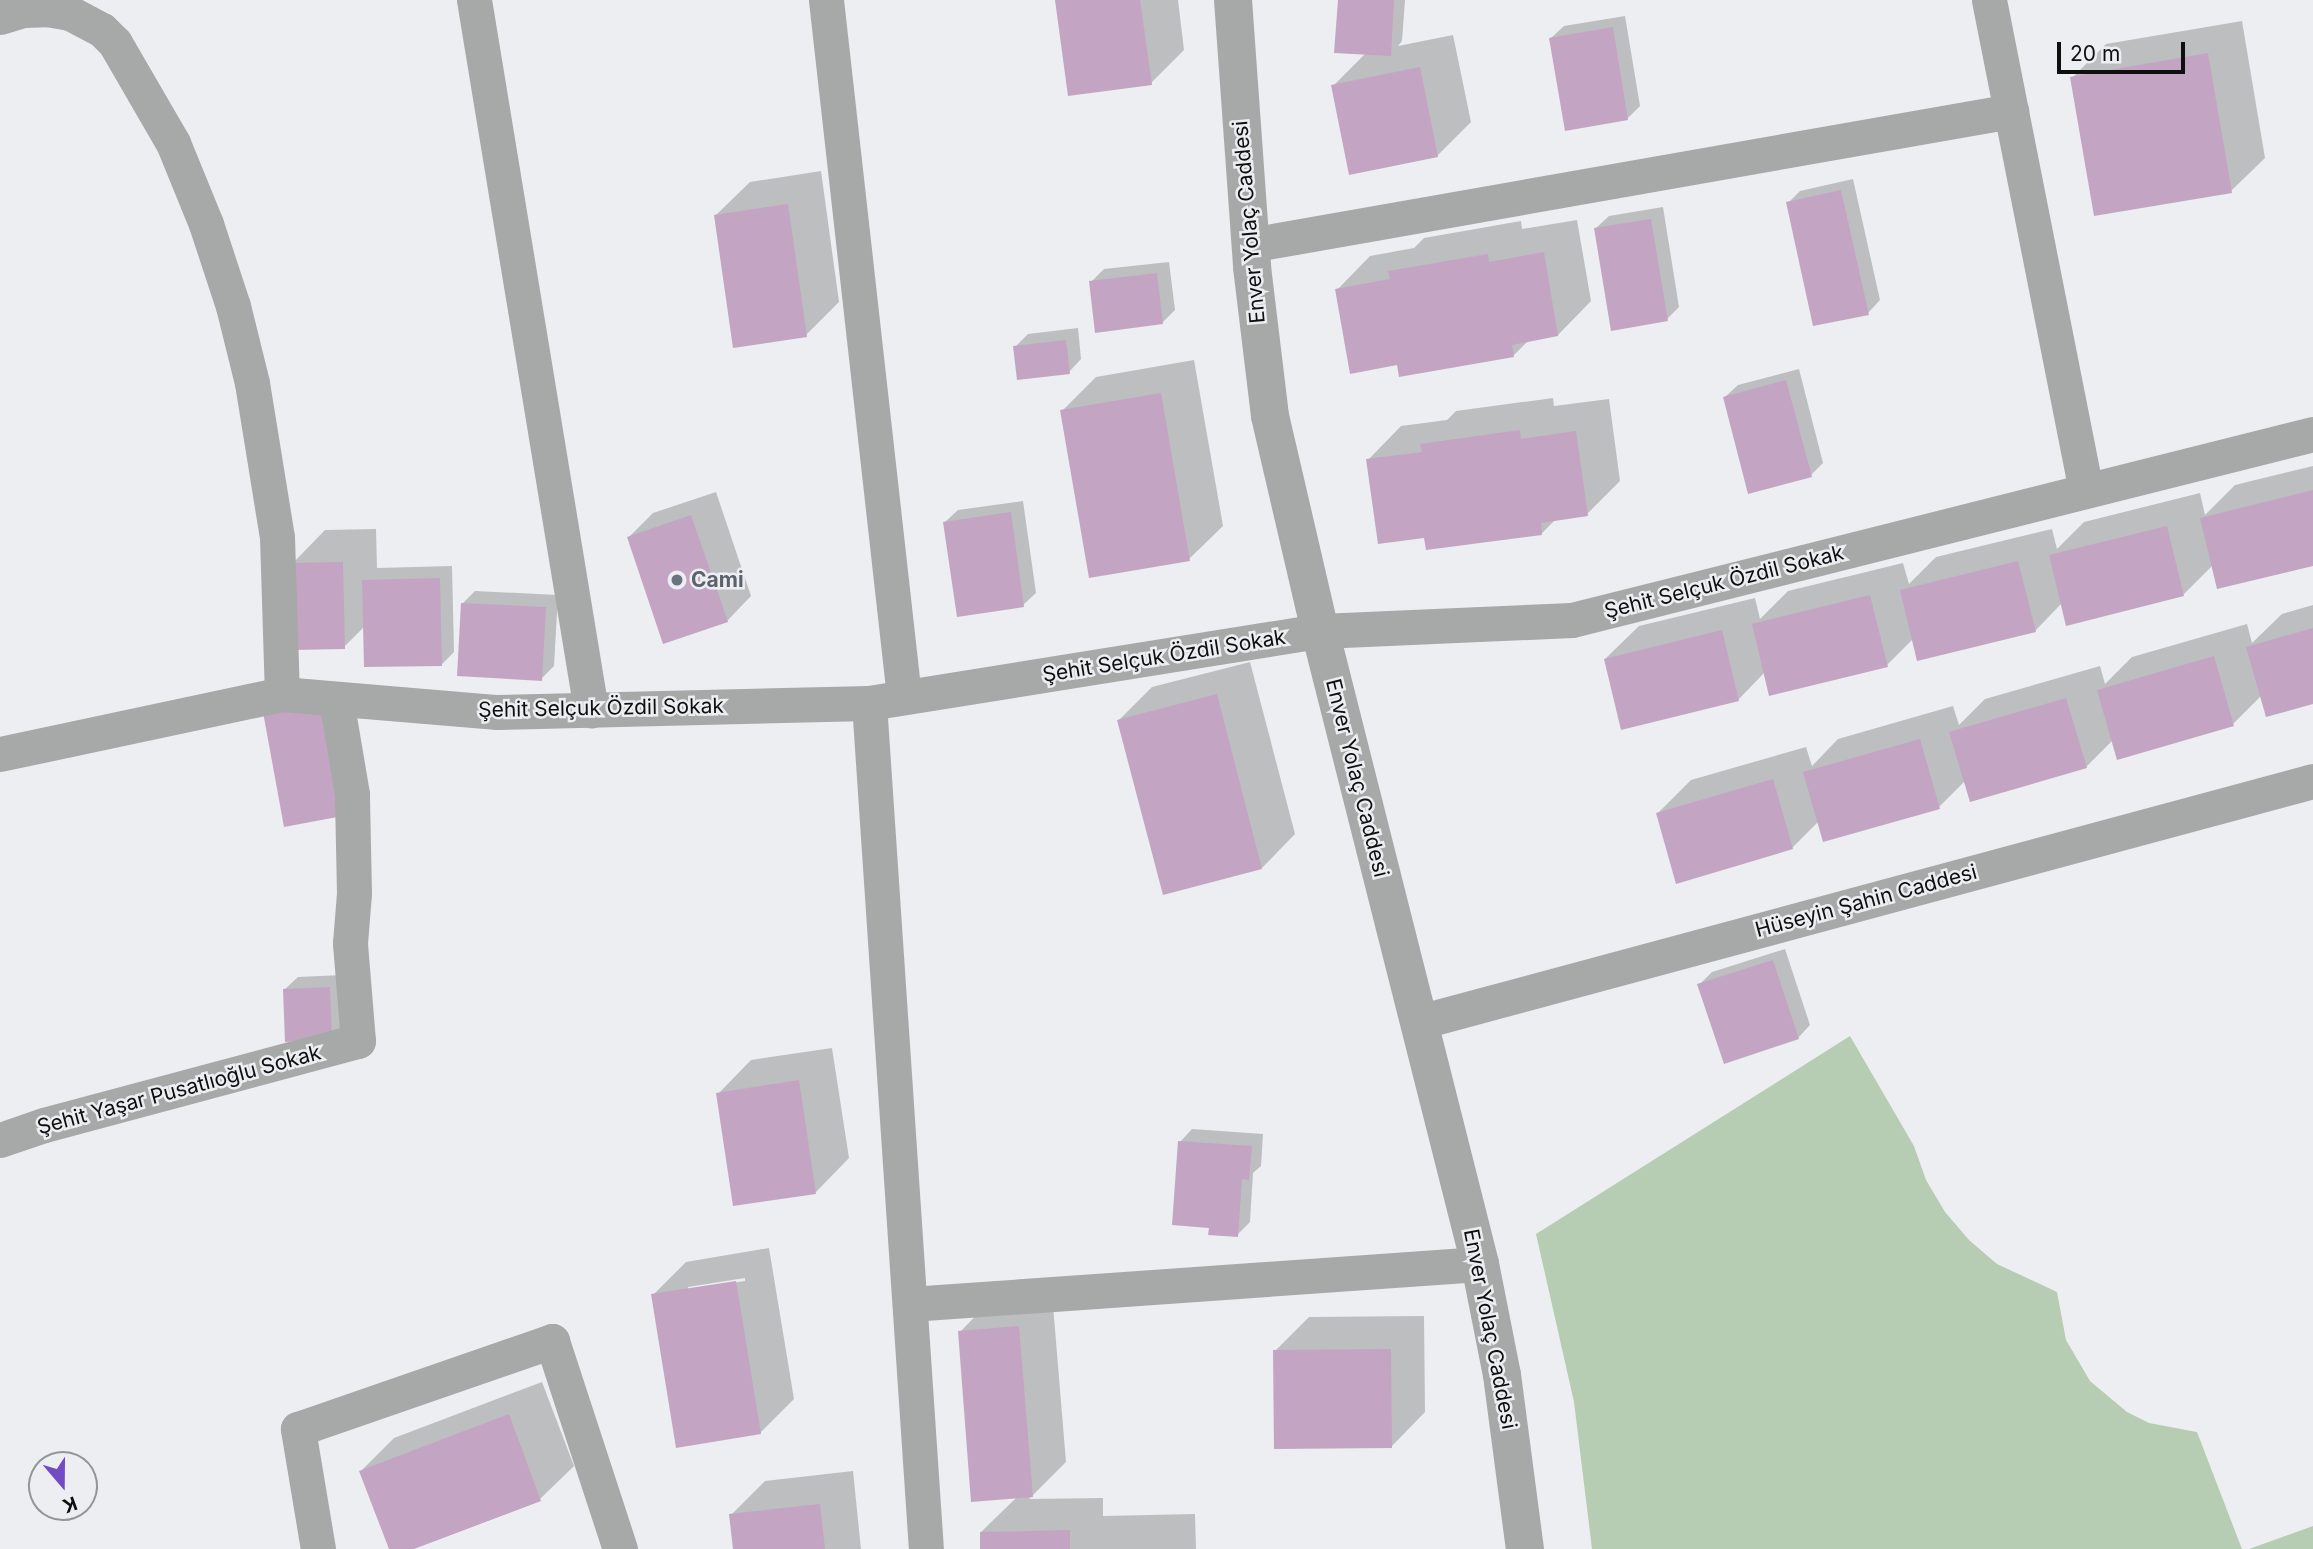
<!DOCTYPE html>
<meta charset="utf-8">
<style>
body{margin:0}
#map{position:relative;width:2313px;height:1549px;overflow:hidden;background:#edeef1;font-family:Inter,sans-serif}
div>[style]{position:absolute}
.green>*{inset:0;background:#b6cdb4}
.shadow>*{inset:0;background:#0003}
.building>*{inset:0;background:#c4a4c3}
.minor>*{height:35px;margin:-17.5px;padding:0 17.5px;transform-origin:17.5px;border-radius:17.5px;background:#a7a9a8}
.tertiary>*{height:38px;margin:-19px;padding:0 19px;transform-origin:19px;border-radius:19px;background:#a7a9a8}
.dots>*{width:19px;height:19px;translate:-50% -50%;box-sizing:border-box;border:4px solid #edeef1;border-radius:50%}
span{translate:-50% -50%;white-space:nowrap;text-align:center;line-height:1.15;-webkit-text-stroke:5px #edeef1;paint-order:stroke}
.street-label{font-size:21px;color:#0f0f10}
.worship-label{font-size:21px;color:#5b616d;font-weight:700}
.left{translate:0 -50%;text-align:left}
.north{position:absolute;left:28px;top:1451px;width:70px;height:70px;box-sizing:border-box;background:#edeef1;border:2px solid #949597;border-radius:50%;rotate:160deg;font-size:19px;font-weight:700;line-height:28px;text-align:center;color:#0f0f10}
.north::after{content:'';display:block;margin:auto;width:24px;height:32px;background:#724cc5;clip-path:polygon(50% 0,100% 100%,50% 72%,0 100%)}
.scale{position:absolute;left:2057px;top:42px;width:128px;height:32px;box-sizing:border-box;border:4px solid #0f0f10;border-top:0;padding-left:9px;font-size:21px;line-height:24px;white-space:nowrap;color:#0f0f10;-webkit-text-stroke:5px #edeef1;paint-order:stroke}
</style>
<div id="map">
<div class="green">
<i style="clip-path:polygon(1850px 1036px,1914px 1146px,1926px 1180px,1945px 1212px,1969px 1240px,1997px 1264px,2057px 1292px,2066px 1340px,2090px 1381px,2127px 1412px,2149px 1423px,2197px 1432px,2242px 1549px,1592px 1549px,1574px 1402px,1536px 1234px)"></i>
<i style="clip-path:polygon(2313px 1526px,2313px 1549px,2249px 1549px)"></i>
</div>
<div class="shadow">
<i style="clip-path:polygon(1057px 0,1178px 0,1184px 50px,1151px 83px)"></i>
<i style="clip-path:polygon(1340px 0,1405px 0,1402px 41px,1398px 46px,1453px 35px,1471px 122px,1437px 156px,1333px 86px,1366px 53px)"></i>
<i style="clip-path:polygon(1625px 16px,1640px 106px,1628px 118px,1551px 38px,1564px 26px)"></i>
<i style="clip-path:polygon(2242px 21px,2265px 158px,2231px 191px,2072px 78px,2106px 44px)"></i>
<i style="clip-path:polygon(821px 171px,839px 302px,806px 335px,716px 215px,750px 182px)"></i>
<i style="clip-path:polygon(1853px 179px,1880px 300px,1868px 313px,1788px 203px,1800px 191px)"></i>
<i style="clip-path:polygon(1663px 207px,1679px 307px,1667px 319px,1596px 228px,1609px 216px)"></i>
<i style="clip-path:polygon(1577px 220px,1591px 301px,1558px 335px,1529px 340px,1514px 355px,1398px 363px,1337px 290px,1370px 256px,1414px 248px,1424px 238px,1521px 221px,1522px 229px)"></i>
<i style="clip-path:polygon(1169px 262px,1175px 310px,1162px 323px,1091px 282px,1104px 269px)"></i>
<i style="clip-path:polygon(1078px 328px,1081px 359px,1069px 372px,1015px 347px,1028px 334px)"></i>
<i style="clip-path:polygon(1194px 360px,1223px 526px,1189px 559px,1062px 411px,1096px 377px)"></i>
<i style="clip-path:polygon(1799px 369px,1823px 463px,1811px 475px,1725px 397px,1738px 385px)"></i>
<i style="clip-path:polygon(1553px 398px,1554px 406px,1609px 399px,1620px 481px,1587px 514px,1556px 519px,1542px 533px,1425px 536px,1368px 460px,1401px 426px,1447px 420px,1456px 411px)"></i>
<i style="clip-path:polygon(2313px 466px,2313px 564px,2213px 565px,2183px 595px,2062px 603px,2035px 631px,1914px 638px,1887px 665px,1765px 672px,1738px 700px,1605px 659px,1639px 626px,1755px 598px,1760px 619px,1788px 591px,1903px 563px,1909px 584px,1936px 557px,2052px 529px,2057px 549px,2084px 522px,2200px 493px,2205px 515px,2235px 485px)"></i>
<i style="clip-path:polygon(716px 492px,751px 596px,727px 621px,629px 537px,653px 513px)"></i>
<i style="clip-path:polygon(1023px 501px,1036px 593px,1023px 605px,945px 522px,958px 510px)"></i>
<i style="clip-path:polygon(376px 529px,377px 568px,452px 566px,454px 652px,442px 664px,365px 626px,344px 647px,292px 564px,325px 530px)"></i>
<i style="clip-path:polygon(475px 591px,558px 595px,554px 666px,541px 679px,463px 603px)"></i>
<i style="clip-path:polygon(2313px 605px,2313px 702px,2262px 695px,2233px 724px,2113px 740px,2086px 767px,1965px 781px,1939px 807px,1819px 821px,1792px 848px,1658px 813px,1691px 780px,1806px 747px,1812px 766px,1838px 739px,1953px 706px,1959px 725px,1985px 699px,2100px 666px,2105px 684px,2132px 657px,2247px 624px,2252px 643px,2282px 614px)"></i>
<i style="clip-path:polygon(1250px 662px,1295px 834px,1262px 868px,1119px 720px,1152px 687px)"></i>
<i style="clip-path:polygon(1785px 949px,1810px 1025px,1798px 1038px,1699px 985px,1712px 972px)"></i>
<i style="clip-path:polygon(342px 975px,344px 1025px,331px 1038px,285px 989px,298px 977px)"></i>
<i style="clip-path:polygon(832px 1048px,849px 1158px,816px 1192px,718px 1094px,751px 1060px)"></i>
<i style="clip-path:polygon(1192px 1129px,1263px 1134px,1261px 1166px,1253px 1173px,1250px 1222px,1237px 1235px,1211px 1227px,1180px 1142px)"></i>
<i style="clip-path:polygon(evenodd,769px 1248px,794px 1399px,760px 1433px,653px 1295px,686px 1262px,769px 1248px,745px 1278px,745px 1281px,688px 1290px,688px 1287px,745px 1278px)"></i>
<i style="clip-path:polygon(1052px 1293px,1066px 1462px,1029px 1499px,1103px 1498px,1103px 1516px,1195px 1514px,1196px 1549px,982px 1549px,981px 1532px,1017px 1497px,960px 1332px,993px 1298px)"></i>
<i style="clip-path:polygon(1424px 1316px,1425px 1412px,1392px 1446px,1275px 1351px,1309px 1317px)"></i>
<i style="clip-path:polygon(542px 1382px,574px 1466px,540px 1499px,409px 1549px,391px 1549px,361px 1471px,394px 1438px)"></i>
<i style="clip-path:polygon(853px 1471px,861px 1549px,735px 1549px,731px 1515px,765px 1481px)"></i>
</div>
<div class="building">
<i style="clip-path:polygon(1055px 0,1140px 0,1152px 85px,1068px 96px)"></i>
<i style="clip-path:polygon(1338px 0,1394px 0,1391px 56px,1334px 53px)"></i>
<i style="clip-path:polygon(1613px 27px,1628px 120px,1565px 131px,1549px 38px)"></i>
<i style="clip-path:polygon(2208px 53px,2232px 193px,2094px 216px,2070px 77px)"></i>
<i style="clip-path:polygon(1420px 67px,1438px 157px,1349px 175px,1331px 85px)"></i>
<i style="clip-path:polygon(1841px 190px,1869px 315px,1813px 326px,1786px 202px)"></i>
<i style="clip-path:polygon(788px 204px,807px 337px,733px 348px,714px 215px)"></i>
<i style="clip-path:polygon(1651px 219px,1668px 321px,1611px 331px,1594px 228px)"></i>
<i style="clip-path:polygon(1544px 252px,1558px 336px,1512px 345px,1514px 357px,1399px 377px,1397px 365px,1350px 374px,1335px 289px,1390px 279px,1388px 271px,1488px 254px,1489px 262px)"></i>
<i style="clip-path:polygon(1157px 273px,1163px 324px,1095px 333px,1089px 281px)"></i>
<i style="clip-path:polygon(1066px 340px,1070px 374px,1017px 380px,1013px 346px)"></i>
<i style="clip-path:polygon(1786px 380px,1812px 477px,1748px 494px,1723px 397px)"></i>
<i style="clip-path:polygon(1161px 393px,1190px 561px,1089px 578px,1060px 410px)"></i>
<i style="clip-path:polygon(1520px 430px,1521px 439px,1576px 431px,1588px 516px,1541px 523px,1542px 535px,1426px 550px,1424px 538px,1378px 544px,1366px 459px,1422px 452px,1420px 444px)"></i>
<i style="clip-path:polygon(2313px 490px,2313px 566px,2217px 589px,2200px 518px)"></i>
<i style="clip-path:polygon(1011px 512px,1024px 607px,957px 617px,943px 522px)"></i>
<i style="clip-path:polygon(691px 515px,728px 622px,663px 644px,627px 537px)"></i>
<i style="clip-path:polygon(2167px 526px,2184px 596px,2066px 626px,2049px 555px)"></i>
<i style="clip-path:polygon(2018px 561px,2036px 632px,1917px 661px,1900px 590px)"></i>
<i style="clip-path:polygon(343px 562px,345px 649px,292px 650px,290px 563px)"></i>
<i style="clip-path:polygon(440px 578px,442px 666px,364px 667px,362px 580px)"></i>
<i style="clip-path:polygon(1870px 595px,1888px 667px,1769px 696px,1752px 624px)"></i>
<i style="clip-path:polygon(461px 603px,546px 607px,542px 681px,457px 676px)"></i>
<i style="clip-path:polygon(2313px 628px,2313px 704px,2266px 717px,2246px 647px)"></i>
<i style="clip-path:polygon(1722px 630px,1739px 701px,1621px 730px,1604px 659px)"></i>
<i style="clip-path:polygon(2214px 656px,2234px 726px,2117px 760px,2097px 690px)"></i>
<i style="clip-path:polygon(1217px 694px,1262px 869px,1163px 895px,1117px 720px)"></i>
<i style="clip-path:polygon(2066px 698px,2087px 768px,1970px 802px,1949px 732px)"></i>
<i style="clip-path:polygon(326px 700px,348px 815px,284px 827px,263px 712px)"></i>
<i style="clip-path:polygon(1920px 739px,1940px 809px,1823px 842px,1803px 772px)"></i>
<i style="clip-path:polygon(1773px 779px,1793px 849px,1676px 884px,1656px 813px)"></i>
<i style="clip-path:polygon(1773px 960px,1799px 1039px,1724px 1064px,1697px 984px)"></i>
<i style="clip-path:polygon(330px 987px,332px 1039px,285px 1042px,283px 989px)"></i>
<i style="clip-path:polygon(799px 1080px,816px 1194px,733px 1206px,716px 1093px)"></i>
<i style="clip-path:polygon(1178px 1141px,1252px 1146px,1249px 1180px,1242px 1179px,1238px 1237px,1208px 1235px,1209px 1228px,1172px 1225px)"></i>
<i style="clip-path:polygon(736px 1281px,761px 1434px,676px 1448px,651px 1294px)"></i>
<i style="clip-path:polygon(1019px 1326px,1033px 1497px,971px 1502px,958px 1331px)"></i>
<i style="clip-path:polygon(1391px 1349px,1392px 1448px,1274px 1449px,1273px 1350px)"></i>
<i style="clip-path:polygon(509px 1414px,541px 1501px,414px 1549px,389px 1549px,359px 1471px)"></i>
<i style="clip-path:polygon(820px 1504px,825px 1549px,733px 1549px,729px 1514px)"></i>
<i style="clip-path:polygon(1070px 1530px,1070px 1549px,980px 1549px,980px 1532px)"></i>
</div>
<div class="minor">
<i style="left:474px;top:0;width:720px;rotate:80.64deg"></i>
<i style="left:826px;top:0;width:701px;rotate:83.61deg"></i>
<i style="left:1989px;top:0;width:500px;rotate:78.82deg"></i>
<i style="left:0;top:17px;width:24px;rotate:-17deg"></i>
<i style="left:23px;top:10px;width:24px;rotate:-2deg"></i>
<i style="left:47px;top:9px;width:23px;rotate:10deg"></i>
<i style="left:70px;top:13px;width:36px;rotate:28deg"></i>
<i style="left:102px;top:30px;width:18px;rotate:45deg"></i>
<i style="left:115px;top:43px;width:116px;rotate:59.9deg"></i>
<i style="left:173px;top:143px;width:87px;rotate:67.8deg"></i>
<i style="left:206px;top:224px;width:86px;rotate:71.8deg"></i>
<i style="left:233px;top:306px;width:79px;rotate:76.1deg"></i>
<i style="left:252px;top:383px;width:156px;rotate:80.8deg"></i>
<i style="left:277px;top:537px;width:157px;rotate:88.2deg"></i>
<i style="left:1250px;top:245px;width:773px;rotate:-9.99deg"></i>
<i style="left:869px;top:703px;width:848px;rotate:86.15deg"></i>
<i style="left:0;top:754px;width:288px;rotate:-12deg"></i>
<i style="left:282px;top:694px;width:216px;rotate:4.8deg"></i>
<i style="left:497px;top:712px;width:372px;rotate:-1.4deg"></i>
<i style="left:869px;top:703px;width:457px;rotate:-9.1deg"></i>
<i style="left:1320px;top:631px;width:252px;rotate:-2.5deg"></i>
<i style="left:1572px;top:620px;width:764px;rotate:-14.09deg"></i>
<i style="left:1419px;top:1022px;width:926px;rotate:-15.09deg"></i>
<i style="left:0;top:1140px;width:46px;rotate:-18.8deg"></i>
<i style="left:44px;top:1125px;width:325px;rotate:-15deg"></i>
<i style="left:358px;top:1041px;width:98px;rotate:-94.7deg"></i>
<i style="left:350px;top:943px;width:50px;rotate:-85.4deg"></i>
<i style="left:354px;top:893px;width:99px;rotate:-91.2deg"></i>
<i style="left:352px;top:794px;width:96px;rotate:-99.6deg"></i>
<i style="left:910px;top:1304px;width:571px;rotate:-4.01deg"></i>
<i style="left:318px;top:1549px;width:122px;rotate:-99.5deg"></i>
<i style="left:298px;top:1429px;width:269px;rotate:-19.1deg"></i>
<i style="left:552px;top:1341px;width:219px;rotate:71.9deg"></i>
</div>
<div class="tertiary">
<i style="left:1233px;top:0;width:268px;rotate:85.9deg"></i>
<i style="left:1252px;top:267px;width:150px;rotate:83.1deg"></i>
<i style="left:1270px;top:416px;width:221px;rotate:76.9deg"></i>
<i style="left:1320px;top:631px;width:653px;rotate:75.81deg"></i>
<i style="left:1480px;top:1264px;width:113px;rotate:78.8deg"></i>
<i style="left:1502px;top:1375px;width:176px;rotate:82.5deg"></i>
</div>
<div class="dots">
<i style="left:677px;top:580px;background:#6b7280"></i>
</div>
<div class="street-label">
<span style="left:1249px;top:222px;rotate:-95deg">Enver Yolaç Caddesi</span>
<span style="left:1724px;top:582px;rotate:-14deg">Şehit Selçuk Özdil Sokak</span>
<span style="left:1164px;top:656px;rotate:-9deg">Şehit Selçuk Özdil Sokak</span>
<span style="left:601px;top:708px;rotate:-1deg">Şehit Selçuk Özdil Sokak</span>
<span style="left:1357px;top:778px;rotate:76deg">Enver Yolaç Caddesi</span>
<span style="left:1866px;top:901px;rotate:-15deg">Hüseyin Şahin Caddesi</span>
<span style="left:179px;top:1090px;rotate:-15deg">Şehit Yaşar Pusatlıoğlu Sokak</span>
<span style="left:1490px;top:1329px;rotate:79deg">Enver Yolaç Caddesi</span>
</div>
<div class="worship-label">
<span class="left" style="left:691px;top:580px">Cami</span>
</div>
<div class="north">K</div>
<div class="scale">20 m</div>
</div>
